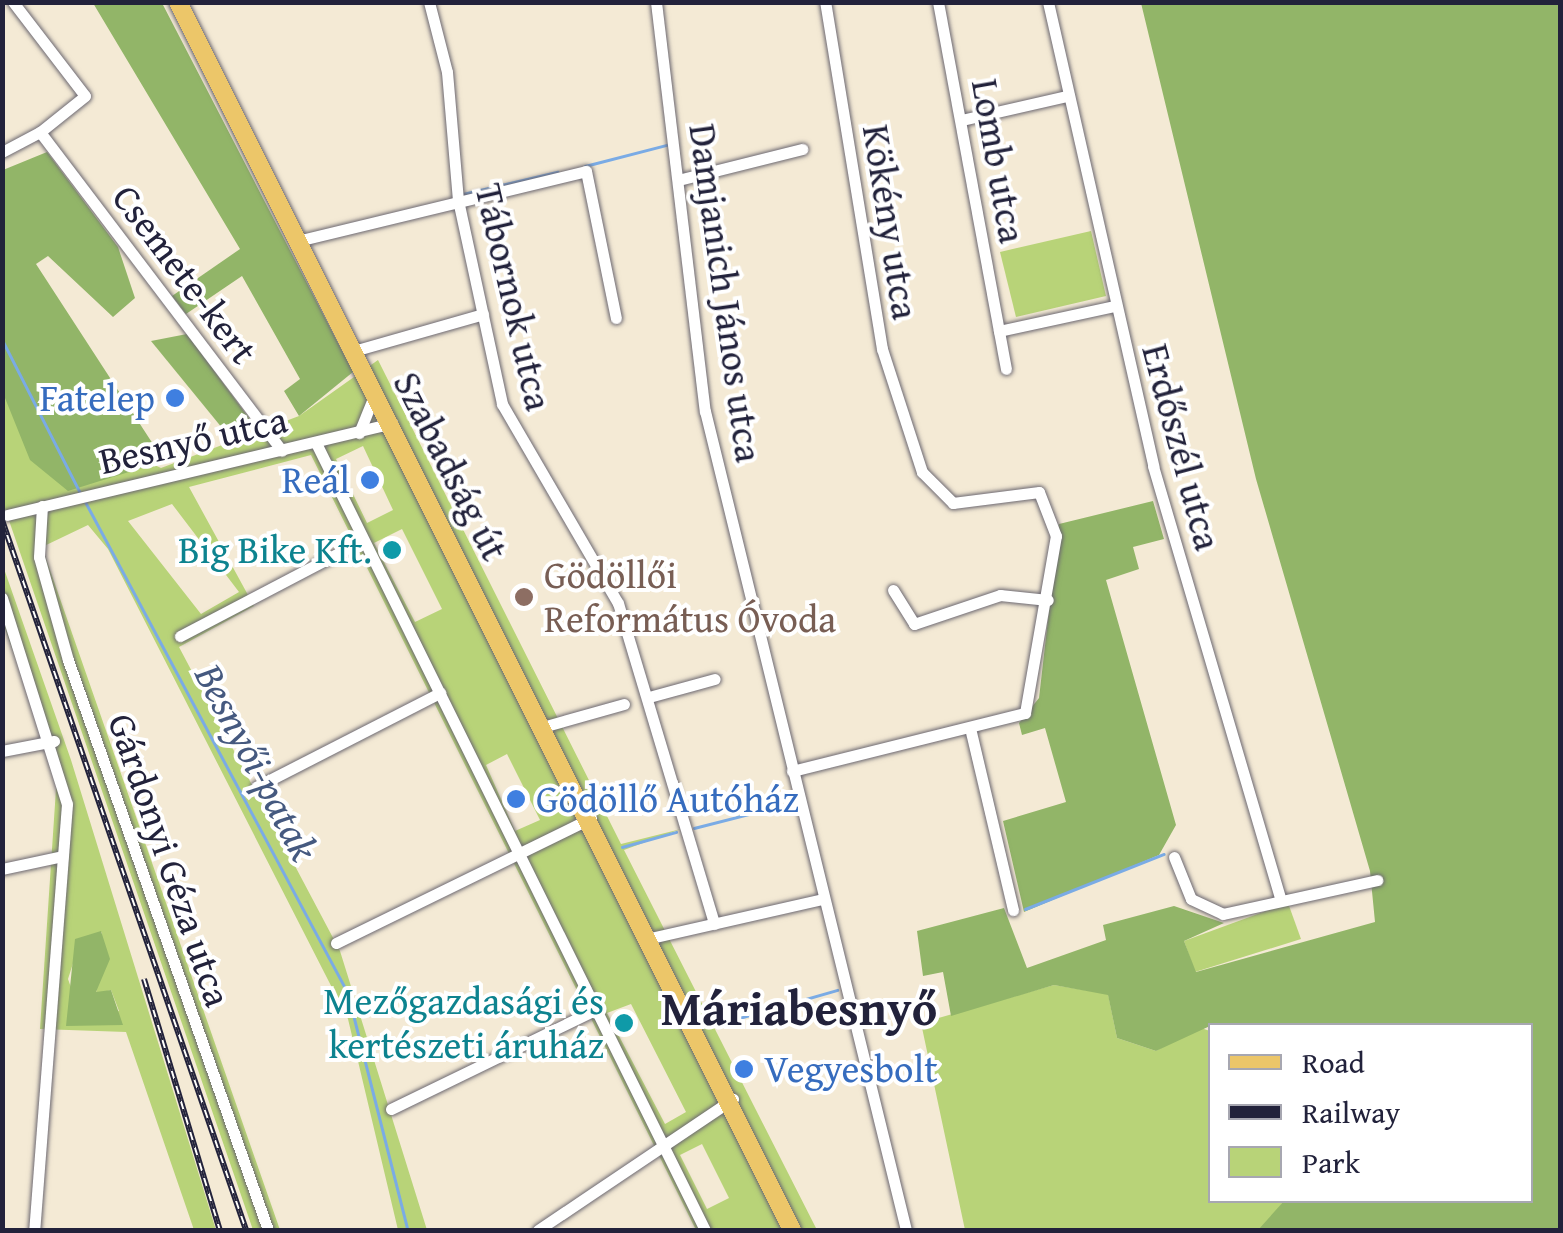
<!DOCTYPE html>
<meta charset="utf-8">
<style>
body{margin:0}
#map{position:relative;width:1563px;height:1233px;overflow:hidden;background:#f4ead5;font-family:"Gentium Book Plus",serif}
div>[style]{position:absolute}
.green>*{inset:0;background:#b8d378}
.forest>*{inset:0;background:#92b568}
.stream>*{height:2.5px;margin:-1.25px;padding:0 1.25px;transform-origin:1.25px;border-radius:1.25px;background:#7aabe5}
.roads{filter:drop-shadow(0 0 2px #6c6871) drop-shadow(0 0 2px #6c6871)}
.street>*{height:11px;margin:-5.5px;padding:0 5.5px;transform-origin:5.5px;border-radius:5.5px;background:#fff}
.primary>*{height:18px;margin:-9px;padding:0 9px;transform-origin:9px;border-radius:9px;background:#ecc669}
.rail>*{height:6px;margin-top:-3px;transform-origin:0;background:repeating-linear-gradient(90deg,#fff 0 8px,#22223b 0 16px);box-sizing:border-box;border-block:2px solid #22223b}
.dots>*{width:28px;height:28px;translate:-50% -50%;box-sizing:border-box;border:5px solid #fff;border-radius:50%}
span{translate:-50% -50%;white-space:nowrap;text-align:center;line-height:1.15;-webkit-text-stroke:8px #fff;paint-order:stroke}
.street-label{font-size:38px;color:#22223b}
.shop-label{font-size:38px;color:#366cbe}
.right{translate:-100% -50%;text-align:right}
.left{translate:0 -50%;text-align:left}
.culture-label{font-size:38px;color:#0d838f}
.education-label{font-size:38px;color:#785e54}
.water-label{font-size:40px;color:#45597f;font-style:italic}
.district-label{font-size:48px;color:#22223b;font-weight:700}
.frame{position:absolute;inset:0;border:5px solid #22223b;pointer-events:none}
.legend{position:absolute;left:1208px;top:1023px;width:325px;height:180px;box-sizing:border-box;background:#fff;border:2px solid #a7a7b1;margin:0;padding:12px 18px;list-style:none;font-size:30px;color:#22223b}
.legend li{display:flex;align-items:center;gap:20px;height:50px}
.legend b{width:50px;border:2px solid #a7a7b1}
</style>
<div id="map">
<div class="green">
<i style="clip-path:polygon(1091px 231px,1106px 296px,1016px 317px,1000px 252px)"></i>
<i style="clip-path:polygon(evenodd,378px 360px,621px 844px,681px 829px,624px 850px,817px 1230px,696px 1230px,311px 455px,189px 487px,254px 606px,179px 647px,340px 951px,427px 1230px,398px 1230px,348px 1019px,108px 549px,88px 525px,42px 547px,280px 1230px,253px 1230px,3px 503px,2px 393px,161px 468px,299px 416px,378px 360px,363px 446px,393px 510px,367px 523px,336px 459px,363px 446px,378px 360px,172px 504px,239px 592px,201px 614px,128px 521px,172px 504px,378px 360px,402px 529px,442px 609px,415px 622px,374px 543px,402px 529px,378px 360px,507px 754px,540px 820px,515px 831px,486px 765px,507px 754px,378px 360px,631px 1004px,686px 1112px,665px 1124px,607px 1013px,631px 1004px,378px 360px,702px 1144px,729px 1198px,707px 1209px,680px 1155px,702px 1144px)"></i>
<i style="clip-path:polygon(evenodd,2px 563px,71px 760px,216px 1230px,194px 1230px,126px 1032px,40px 1029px,57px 774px,3px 623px,2px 563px,102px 932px,96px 994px,111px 990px,119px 1011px,83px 1022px,68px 979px,76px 954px,102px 932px)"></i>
<i style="clip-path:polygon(1288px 903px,1301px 939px,1195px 972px,1184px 941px)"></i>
<i style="clip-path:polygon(1054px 985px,1108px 994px,1117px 1038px,1156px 1051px,1198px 1027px,1210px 1031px,1210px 1200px,1284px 1201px,1268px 1222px,1258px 1230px,965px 1230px,921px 1023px)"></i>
</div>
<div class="forest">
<i style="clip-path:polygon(93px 3px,162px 3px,353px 372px,299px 416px,284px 391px,300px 379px,242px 276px,186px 314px,172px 296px,240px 249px)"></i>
<i style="clip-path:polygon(1141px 3px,1560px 3px,1560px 1230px,1258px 1230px,1284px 1201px,1530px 1200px,1530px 1026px,1210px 1026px,1156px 1051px,1117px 1038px,1108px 995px,1054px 985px,951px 1016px,943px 972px,923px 976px,917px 931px,1004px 908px,1027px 968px,1106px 940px,1103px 925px,1174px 906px,1224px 923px,1184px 941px,1196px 972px,1375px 922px,1370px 871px,1256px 479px)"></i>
<i style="clip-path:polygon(47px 152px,118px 247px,135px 298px,113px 317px,48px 256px,36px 264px,164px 461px,68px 491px,30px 460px,3px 393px,3px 170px)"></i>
<i style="clip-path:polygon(187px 334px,254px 425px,227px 434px,151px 341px)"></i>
<i style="clip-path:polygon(1153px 501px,1164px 539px,1133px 547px,1139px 569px,1106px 580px,1176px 825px,1159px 855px,1024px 912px,1003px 821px,1066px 802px,1045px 728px,1022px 735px,1019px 723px,1039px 698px,1059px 524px)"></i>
<i style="clip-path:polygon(101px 931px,110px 959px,96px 992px,111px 990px,123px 1025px,66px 1026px,75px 939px)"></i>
</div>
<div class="stream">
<i style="left:585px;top:166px;width:84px;rotate:-14.5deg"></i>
<i style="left:463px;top:194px;width:97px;rotate:-13.2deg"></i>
<i style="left:2px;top:339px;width:174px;rotate:63deg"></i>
<i style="left:85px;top:501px;width:558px;rotate:61.87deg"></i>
<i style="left:348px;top:993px;width:244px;rotate:75.8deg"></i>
<i style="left:694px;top:828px;width:101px;rotate:-14.3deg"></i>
<i style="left:622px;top:847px;width:56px;rotate:-15.5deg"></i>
<i style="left:1025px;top:909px;width:149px;rotate:-21.6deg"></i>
<i style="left:715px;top:1025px;width:127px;rotate:-16deg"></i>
</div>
<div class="roads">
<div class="street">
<i style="left:13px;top:2px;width:118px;rotate:52.5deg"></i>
<i style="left:85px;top:96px;width:58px;rotate:141.3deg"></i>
<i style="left:429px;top:2px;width:72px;rotate:75.6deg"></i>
<i style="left:447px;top:72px;width:128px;rotate:85.1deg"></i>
<i style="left:458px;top:200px;width:209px;rotate:77.8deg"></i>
<i style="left:502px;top:404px;width:230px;rotate:59.8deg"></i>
<i style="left:618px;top:603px;width:335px;rotate:73.3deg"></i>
<i style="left:656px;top:2px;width:412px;rotate:83.2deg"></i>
<i style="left:705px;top:411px;width:843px;rotate:76.21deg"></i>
<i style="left:938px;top:2px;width:373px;rotate:79.5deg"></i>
<i style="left:1048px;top:2px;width:476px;rotate:77.2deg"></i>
<i style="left:1153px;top:466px;width:452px;rotate:73.6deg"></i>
<i style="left:962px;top:120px;width:108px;rotate:-12.9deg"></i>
<i style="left:2px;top:152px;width:43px;rotate:-27.8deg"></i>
<i style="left:40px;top:132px;width:400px;rotate:52.8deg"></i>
<i style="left:682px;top:179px;width:124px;rotate:-14deg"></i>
<i style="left:301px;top:240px;width:293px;rotate:-13.6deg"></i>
<i style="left:586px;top:171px;width:150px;rotate:78.5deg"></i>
<i style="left:999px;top:331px;width:119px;rotate:-12.2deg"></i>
<i style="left:357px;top:350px;width:131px;rotate:-15.9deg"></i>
<i style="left:359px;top:433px;width:40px;rotate:-68deg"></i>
<i style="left:316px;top:443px;width:878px;rotate:63.7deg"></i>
<i style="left:42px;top:506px;width:51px;rotate:93.4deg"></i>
<i style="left:39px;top:557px;width:107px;rotate:74.3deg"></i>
<i style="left:68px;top:660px;width:604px;rotate:70.67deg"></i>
<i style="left:7px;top:515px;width:396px;rotate:-13.4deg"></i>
<i style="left:893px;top:590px;width:40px;rotate:58deg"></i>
<i style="left:914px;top:624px;width:91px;rotate:-18.6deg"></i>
<i style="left:1000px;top:595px;width:48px;rotate:5.9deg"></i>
<i style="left:2px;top:598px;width:216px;rotate:72.5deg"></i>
<i style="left:67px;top:804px;width:427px;rotate:94.4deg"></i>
<i style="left:180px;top:636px;width:205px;rotate:-27.6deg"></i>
<i style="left:649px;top:697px;width:68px;rotate:-15.3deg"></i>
<i style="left:546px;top:726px;width:81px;rotate:-15.8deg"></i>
<i style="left:971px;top:732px;width:183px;rotate:76.7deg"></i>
<i style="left:2px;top:751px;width:53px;rotate:-10.9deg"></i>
<i style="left:792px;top:771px;width:240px;rotate:-14deg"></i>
<i style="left:1025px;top:713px;width:180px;rotate:-80.1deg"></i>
<i style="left:1056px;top:536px;width:47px;rotate:-111.1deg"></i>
<i style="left:1039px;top:492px;width:87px;rotate:172.7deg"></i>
<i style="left:953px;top:503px;width:44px;rotate:-135deg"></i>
<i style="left:922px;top:472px;width:129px;rotate:-108deg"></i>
<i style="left:882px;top:349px;width:352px;rotate:-99.3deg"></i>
<i style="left:256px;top:787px;width:207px;rotate:-27.1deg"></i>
<i style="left:1174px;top:857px;width:45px;rotate:68deg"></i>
<i style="left:1191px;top:899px;width:35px;rotate:25deg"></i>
<i style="left:1223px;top:914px;width:158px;rotate:-12.4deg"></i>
<i style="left:2px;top:869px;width:62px;rotate:-12deg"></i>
<i style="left:651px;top:938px;width:175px;rotate:-12.8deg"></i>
<i style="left:336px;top:943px;width:284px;rotate:-26.1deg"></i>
<i style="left:391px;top:1109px;width:227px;rotate:-25.9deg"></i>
<i style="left:538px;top:1230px;width:235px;rotate:-33.9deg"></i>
</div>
<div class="primary">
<i style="left:178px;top:2px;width:1373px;rotate:63.43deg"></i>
</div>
</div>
<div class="rail">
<i style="left:2px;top:520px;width:751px;rotate:71.03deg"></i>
<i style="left:144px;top:979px;width:262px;rotate:73.2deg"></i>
</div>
<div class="dots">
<i style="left:175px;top:398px;background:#3f7fe0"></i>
<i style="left:370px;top:480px;background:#3f7fe0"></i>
<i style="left:392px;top:550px;background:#0f9aa8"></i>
<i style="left:524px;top:597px;background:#8d6e63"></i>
<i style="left:516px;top:799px;background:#3f7fe0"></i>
<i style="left:624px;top:1023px;background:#0f9aa8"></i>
<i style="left:744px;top:1069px;background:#3f7fe0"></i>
</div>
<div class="street-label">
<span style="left:999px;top:161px;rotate:80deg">Lomb utca</span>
<span style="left:891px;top:222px;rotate:81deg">Kökény utca</span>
<span style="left:185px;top:274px;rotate:53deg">Csemete-kert</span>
<span style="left:726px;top:293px;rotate:82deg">Damjanich János utca</span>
<span style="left:514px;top:297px;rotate:77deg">Tábornok utca</span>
<span style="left:193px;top:440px;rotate:-13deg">Besnyő utca</span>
<span style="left:1182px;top:447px;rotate:75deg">Erdőszél utca</span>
<span style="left:451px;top:466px;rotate:63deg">Szabadság út</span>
<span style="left:170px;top:860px;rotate:71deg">Gárdonyi Géza utca</span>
</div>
<div class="shop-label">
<span class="right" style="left:155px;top:398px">Fatelep</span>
<span class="right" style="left:350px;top:480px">Reál</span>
<span class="left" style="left:536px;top:799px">Gödöllő Autóház</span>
<span class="left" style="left:764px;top:1069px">Vegyesbolt</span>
</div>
<div class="culture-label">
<span class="right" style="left:372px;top:550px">Big Bike Kft.</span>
<span class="right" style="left:604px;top:1023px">Mezőgazdasági és<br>kertészeti áruház</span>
</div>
<div class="education-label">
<span class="left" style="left:544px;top:597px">Gödöllői<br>Református Óvoda</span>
</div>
<div class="water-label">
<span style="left:257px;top:762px;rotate:62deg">Besnyői-patak</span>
</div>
<div class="district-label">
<span style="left:799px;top:1008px">Máriabesnyő</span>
</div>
<div class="frame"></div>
<ul class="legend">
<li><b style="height:12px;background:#ecc669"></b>Road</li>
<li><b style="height:12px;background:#22223b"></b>Railway</li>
<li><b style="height:28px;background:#b8d378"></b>Park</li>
</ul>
</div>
